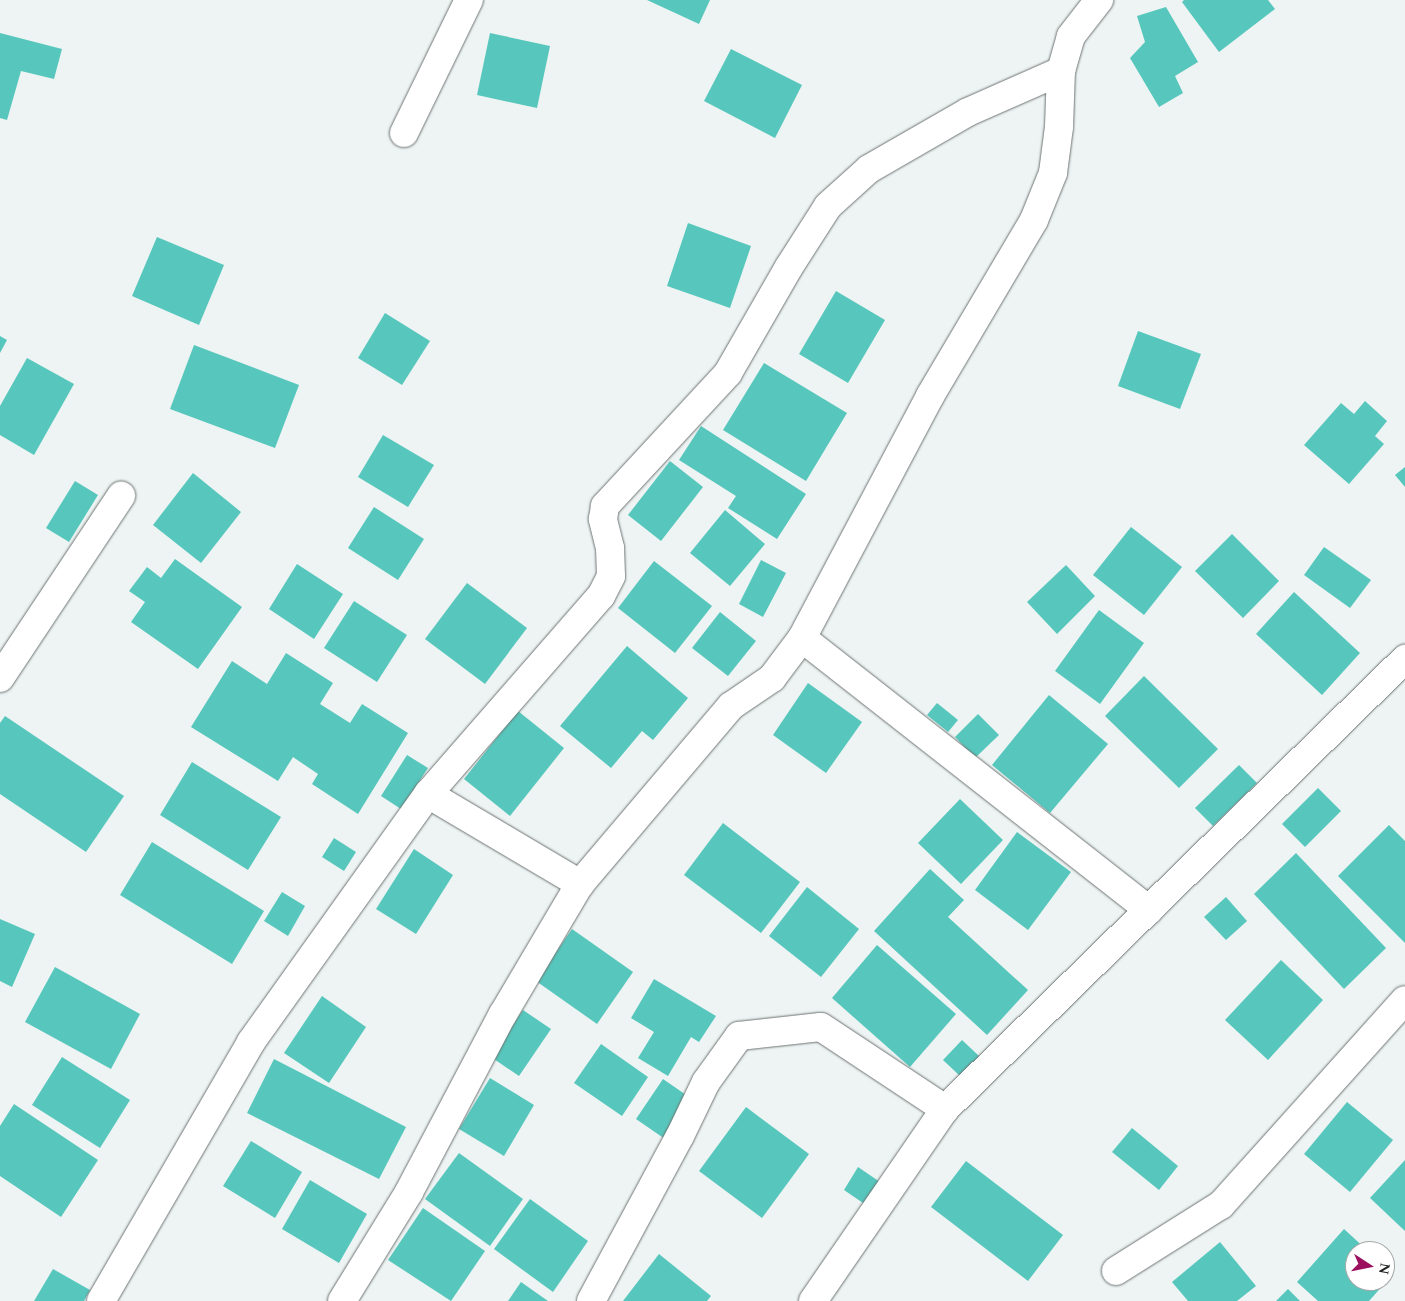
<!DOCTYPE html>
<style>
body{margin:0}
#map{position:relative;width:1405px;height:1301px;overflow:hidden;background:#edf4f3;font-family:Spectral,serif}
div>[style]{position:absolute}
.building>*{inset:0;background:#57c7bd}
.roads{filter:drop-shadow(0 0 1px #6d7372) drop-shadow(0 0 1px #6d7372)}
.minor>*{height:28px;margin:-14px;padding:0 14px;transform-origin:14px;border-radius:14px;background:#fff}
span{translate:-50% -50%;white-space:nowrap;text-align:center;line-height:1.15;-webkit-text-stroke:4.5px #fff;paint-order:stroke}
.north{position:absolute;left:1345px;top:1241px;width:50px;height:50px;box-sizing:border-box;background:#fff;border:1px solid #a6a7a7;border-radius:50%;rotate:101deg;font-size:14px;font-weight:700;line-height:20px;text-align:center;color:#212323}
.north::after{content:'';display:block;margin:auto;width:18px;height:22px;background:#9c0f5e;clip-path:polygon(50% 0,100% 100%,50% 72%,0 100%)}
</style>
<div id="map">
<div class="building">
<i style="clip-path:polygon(647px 0,710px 0,699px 24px)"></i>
<i style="clip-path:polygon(1184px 0,1268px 0,1275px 9px,1219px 52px,1182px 2px)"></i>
<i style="clip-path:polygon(1166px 7px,1198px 62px,1175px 76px,1183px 93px,1159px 107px,1130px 58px,1145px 42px,1137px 16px)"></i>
<i style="clip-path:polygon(0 33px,62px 49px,54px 79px,21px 71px,7px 120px,0 118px)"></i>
<i style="clip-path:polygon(490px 33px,550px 46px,537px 108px,477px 95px)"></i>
<i style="clip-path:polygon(731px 49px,802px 85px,775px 138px,704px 101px)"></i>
<i style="clip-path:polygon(688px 223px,751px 246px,730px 308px,667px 286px)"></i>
<i style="clip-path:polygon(157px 237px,224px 265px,199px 325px,132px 296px)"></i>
<i style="clip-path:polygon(836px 291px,885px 320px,848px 383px,799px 354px)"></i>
<i style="clip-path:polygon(385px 313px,430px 341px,402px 385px,358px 358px)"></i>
<i style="clip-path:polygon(1138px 331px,1201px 354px,1180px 409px,1118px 386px)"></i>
<i style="clip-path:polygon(0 336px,7px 340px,0 353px)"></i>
<i style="clip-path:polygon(194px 345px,299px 385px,275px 448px,170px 409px)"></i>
<i style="clip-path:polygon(27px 358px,74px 384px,34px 455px,0 435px,0 406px)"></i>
<i style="clip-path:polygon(764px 363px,847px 413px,806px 481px,723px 430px)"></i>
<i style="clip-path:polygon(1365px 401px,1387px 421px,1375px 436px,1384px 444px,1349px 484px,1304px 445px,1341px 403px,1354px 414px)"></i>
<i style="clip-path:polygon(701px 426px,806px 494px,777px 539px,728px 508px,736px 496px,679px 460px)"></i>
<i style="clip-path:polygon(383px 435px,434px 465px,408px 507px,358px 477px)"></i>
<i style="clip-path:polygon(670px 461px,703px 487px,661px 541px,628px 515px)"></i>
<i style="clip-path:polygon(1405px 467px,1405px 487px,1395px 475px)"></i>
<i style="clip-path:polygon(193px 473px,241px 512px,201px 563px,153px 525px)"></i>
<i style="clip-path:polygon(75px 481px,98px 495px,69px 542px,46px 528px)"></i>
<i style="clip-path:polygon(374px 507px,424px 539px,398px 580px,348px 548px)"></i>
<i style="clip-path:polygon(725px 510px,765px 544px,730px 586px,690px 553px)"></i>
<i style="clip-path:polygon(1131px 527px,1182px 567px,1144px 615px,1093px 575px)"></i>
<i style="clip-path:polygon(1232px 534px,1279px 581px,1243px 618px,1195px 571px)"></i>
<i style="clip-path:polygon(1324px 547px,1371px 580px,1350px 608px,1304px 575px)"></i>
<i style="clip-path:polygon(175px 559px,242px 607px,198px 669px,131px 622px,145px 602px,129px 591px,147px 567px,161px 578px)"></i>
<i style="clip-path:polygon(761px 560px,786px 573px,763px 617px,739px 604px)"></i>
<i style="clip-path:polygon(654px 561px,712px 606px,675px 653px,618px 608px)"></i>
<i style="clip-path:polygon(297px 564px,343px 594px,314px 639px,269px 609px)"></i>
<i style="clip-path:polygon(1066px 565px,1095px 596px,1057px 634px,1027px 602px)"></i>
<i style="clip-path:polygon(467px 583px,527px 628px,485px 684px,425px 639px)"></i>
<i style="clip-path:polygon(1294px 592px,1360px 653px,1322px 695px,1256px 634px)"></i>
<i style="clip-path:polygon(354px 601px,407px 635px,377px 682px,324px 648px)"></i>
<i style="clip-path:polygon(1099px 610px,1144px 643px,1100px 704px,1055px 671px)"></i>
<i style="clip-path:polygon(720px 612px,756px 641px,728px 676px,692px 648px)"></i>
<i style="clip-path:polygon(627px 646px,688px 698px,653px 740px,642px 731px,611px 768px,560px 726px)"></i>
<i style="clip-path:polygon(286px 653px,333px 683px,320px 704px,350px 723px,362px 704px,408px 733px,358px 814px,312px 784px,318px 774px,293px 757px,278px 781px,191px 727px,232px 661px,267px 684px)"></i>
<i style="clip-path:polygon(1144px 676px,1218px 749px,1179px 788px,1105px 716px)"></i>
<i style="clip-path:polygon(808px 683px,862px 722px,826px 773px,773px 735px)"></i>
<i style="clip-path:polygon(1049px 695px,1108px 744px,1050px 813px,992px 765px)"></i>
<i style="clip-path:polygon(937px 703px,958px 720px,948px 732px,927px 715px)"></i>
<i style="clip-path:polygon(518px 711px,564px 748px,510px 816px,464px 779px)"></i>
<i style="clip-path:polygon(978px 714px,999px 735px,975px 758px,955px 737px)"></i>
<i style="clip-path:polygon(5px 716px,124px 796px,86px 852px,0 794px,0 723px)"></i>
<i style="clip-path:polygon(407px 755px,428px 768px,401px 809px,381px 796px)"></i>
<i style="clip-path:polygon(192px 762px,281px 817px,248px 870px,160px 815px)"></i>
<i style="clip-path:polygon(1239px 765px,1257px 783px,1213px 826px,1195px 808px)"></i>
<i style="clip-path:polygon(1318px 788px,1341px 811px,1305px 847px,1282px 824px)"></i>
<i style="clip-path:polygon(960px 799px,1003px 840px,961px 884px,918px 843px)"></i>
<i style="clip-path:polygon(723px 823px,800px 882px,761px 933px,684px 875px)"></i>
<i style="clip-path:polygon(1389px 825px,1405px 841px,1405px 943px,1338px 876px)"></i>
<i style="clip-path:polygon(1017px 832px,1071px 872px,1028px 930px,975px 890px)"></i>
<i style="clip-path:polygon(334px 838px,356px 852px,344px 871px,322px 857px)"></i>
<i style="clip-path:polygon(152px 842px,264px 911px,232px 964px,120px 895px)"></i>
<i style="clip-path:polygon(414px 849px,453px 875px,416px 934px,376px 909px)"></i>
<i style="clip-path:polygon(1296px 853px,1386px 948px,1344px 989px,1254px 894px)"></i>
<i style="clip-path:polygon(930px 869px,964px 900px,948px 917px,1028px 990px,987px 1035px,874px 931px)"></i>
<i style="clip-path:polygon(807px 887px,859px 929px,821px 977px,769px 936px)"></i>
<i style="clip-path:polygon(282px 892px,305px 906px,288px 936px,264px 921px)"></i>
<i style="clip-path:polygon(1226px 897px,1247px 921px,1226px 940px,1204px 917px)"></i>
<i style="clip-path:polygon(0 919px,35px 934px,12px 987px,0 981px)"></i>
<i style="clip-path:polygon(572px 929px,633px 972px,597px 1024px,536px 981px)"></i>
<i style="clip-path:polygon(877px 945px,956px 1014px,910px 1067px,832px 998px)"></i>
<i style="clip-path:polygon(1281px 960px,1323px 1000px,1268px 1060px,1225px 1020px)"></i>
<i style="clip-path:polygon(55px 967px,140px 1014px,111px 1069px,25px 1022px)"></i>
<i style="clip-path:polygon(654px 979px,716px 1016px,699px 1042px,691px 1037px,668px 1076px,638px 1058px,654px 1032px,631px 1018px)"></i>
<i style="clip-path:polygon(322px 996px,366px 1027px,329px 1083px,284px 1053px)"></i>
<i style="clip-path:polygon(523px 1010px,551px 1029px,519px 1076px,491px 1057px)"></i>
<i style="clip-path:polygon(962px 1040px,979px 1056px,960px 1076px,943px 1060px)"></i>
<i style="clip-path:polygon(601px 1044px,648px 1077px,622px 1116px,574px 1083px)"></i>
<i style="clip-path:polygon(62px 1057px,130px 1100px,100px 1148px,32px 1105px)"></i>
<i style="clip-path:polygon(274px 1059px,406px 1127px,379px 1179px,247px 1113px)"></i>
<i style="clip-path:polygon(490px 1078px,534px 1105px,504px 1156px,459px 1129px)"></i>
<i style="clip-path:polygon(663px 1079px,692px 1099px,665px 1139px,636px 1119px)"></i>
<i style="clip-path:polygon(1347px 1102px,1393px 1140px,1350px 1192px,1304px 1154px)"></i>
<i style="clip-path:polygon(14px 1104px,98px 1160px,61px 1217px,0 1176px,0 1126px)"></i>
<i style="clip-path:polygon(746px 1107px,809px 1154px,762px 1218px,699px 1171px)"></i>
<i style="clip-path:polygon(1132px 1128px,1178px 1166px,1159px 1190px,1112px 1152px)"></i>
<i style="clip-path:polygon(251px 1141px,302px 1172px,275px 1218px,223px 1186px)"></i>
<i style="clip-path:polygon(459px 1153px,523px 1199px,490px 1246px,425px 1199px)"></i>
<i style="clip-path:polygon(1405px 1160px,1405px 1231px,1370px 1198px)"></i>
<i style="clip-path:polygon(966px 1161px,1063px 1235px,1028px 1281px,931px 1207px)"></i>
<i style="clip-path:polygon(858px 1167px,880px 1182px,866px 1205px,844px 1190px)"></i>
<i style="clip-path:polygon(310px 1180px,367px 1214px,339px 1263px,282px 1229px)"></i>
<i style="clip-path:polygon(530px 1199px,588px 1241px,553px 1292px,494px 1249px)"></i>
<i style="clip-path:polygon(423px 1208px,485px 1251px,451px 1301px,388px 1260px)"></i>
<i style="clip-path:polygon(1344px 1229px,1368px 1251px,1355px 1251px,1355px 1281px,1385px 1281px,1385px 1266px,1393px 1274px,1369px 1301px,1318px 1301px,1297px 1282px)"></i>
<i style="clip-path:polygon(1220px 1242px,1256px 1286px,1237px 1301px,1188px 1301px,1172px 1282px)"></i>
<i style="clip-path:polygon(659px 1254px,711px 1296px,707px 1301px,623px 1301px)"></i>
<i style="clip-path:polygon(53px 1269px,90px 1290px,84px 1301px,34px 1301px)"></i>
<i style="clip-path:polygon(521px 1282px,548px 1301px,508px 1301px)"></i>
<i style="clip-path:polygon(1288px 1289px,1300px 1301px,1276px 1301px)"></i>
</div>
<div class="roads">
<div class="minor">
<i style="left:404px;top:133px;width:148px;rotate:-64deg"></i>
<i style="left:802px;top:638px;width:274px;rotate:-62.1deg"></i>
<i style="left:930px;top:396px;width:204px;rotate:-59.4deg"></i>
<i style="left:1034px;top:220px;width:51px;rotate:-68deg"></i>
<i style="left:1053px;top:173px;width:46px;rotate:-82.6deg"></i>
<i style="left:1059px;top:127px;width:56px;rotate:-88deg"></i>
<i style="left:1061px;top:71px;width:36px;rotate:-74deg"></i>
<i style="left:1071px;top:36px;width:46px;rotate:-52.1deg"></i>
<i style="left:0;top:678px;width:219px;rotate:-56.4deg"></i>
<i style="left:428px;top:794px;width:263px;rotate:-48.9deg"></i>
<i style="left:601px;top:596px;width:22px;rotate:-63deg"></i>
<i style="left:611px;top:576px;width:28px;rotate:-92deg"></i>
<i style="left:610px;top:548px;width:30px;rotate:-104deg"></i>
<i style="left:603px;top:519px;width:13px;rotate:-81deg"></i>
<i style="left:605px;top:506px;width:181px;rotate:-47.2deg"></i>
<i style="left:728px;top:373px;width:122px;rotate:-60.1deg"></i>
<i style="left:789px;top:267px;width:72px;rotate:-57.4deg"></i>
<i style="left:828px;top:206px;width:55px;rotate:-42.1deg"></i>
<i style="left:869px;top:169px;width:114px;rotate:-29.9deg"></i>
<i style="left:968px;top:112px;width:102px;rotate:-23.8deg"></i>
<i style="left:1116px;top:1271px;width:124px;rotate:-32.2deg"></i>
<i style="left:1221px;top:1205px;width:275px;rotate:-48.1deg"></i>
<i style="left:101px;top:1301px;width:299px;rotate:-59.9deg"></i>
<i style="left:251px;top:1042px;width:305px;rotate:-54.5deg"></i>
<i style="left:428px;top:794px;width:177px;rotate:30.6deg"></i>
<i style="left:342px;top:1301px;width:128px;rotate:-58.4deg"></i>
<i style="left:409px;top:1192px;width:201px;rotate:-62.2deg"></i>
<i style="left:503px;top:1014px;width:151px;rotate:-59.4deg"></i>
<i style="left:580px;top:884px;width:233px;rotate:-49.7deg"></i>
<i style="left:731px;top:706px;width:50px;rotate:-34.3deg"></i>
<i style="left:772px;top:678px;width:50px;rotate:-53.1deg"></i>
<i style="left:802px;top:638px;width:441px;rotate:38.1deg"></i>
<i style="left:591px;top:1301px;width:187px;rotate:-61.7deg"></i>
<i style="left:680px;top:1136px;width:60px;rotate:-64.3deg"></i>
<i style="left:706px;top:1082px;width:57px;rotate:-54.3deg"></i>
<i style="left:739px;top:1036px;width:82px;rotate:-6.3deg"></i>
<i style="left:821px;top:1027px;width:149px;rotate:33.5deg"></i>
<i style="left:945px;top:1109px;width:644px;rotate:-44.37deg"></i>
<i style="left:813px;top:1301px;width:233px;rotate:-55.5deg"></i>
</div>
</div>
<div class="north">N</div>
</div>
